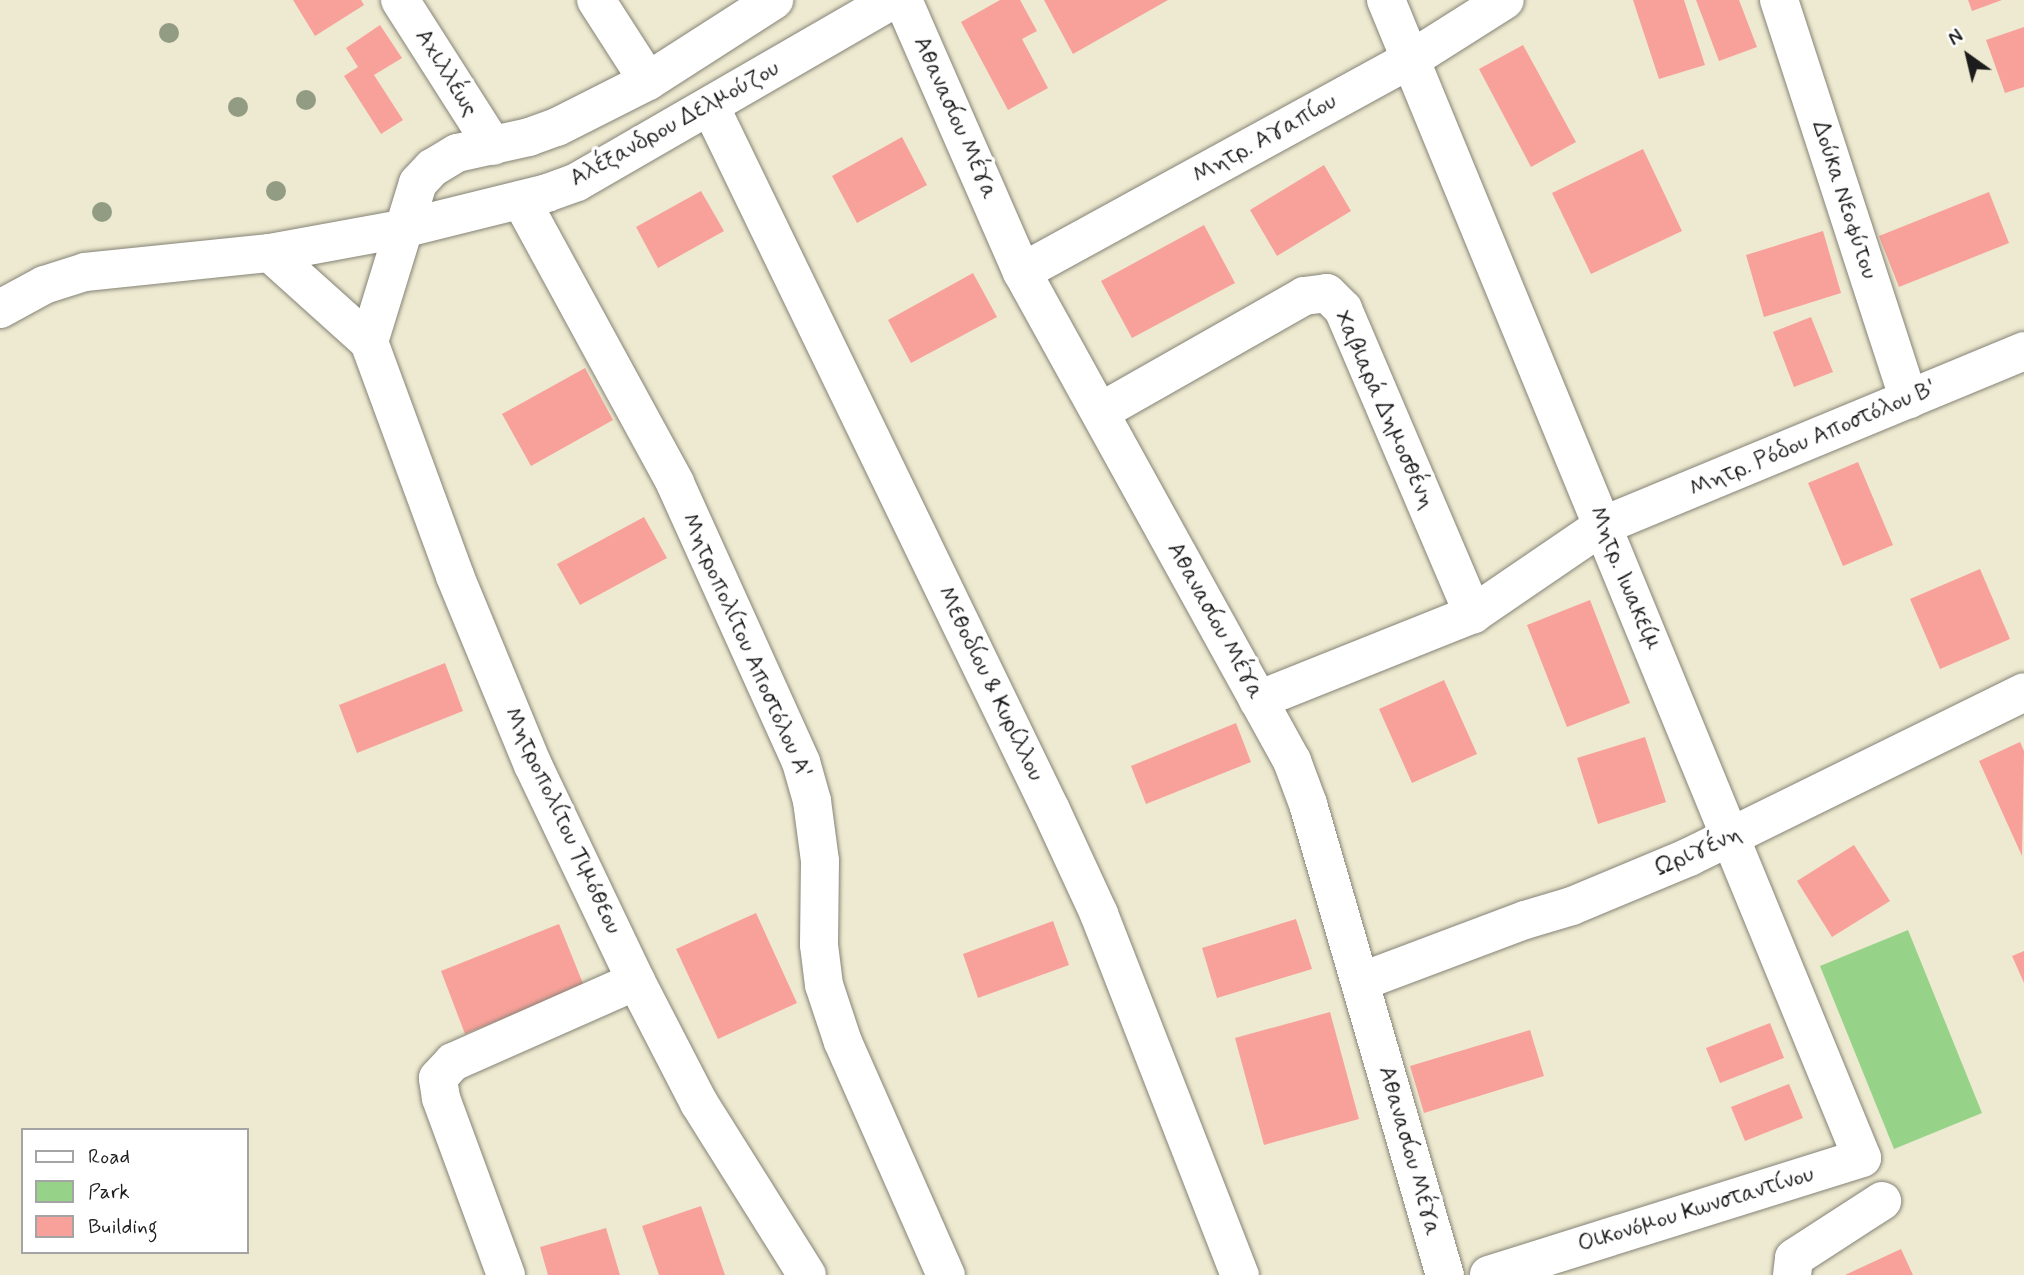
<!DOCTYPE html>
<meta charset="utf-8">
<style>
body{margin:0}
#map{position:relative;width:2024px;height:1275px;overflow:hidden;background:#eeead1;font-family:Mynerve,sans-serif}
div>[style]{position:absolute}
.green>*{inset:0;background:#96d388}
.building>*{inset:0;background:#f7a19a}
.roads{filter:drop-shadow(0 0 2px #858376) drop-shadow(0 0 2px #858376)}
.street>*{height:38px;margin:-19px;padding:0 19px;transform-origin:19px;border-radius:19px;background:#fff}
.trees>*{width:20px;height:20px;margin:-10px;border-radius:50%;background:#929c82}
span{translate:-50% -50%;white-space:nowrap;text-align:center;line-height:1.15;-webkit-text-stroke:7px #fff;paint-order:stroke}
.street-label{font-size:23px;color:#1c1c1c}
.legend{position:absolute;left:21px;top:1128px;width:228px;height:126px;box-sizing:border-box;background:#fff;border:2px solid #a4a4a4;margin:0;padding:9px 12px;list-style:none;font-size:21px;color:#1c1c1c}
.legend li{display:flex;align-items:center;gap:14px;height:35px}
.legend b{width:35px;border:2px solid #a4a4a4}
.north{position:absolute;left:1933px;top:21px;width:70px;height:70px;-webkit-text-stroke:5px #fff;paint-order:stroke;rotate:326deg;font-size:19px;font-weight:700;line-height:28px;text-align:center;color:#1c1c1c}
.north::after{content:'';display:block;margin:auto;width:24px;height:32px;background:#1c1c1c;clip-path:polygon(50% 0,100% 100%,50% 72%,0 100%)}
</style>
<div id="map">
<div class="green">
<i style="clip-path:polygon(1908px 930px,1982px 1113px,1894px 1149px,1820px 966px)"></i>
</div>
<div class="building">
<i style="clip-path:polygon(293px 0,361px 0,364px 5px,315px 36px)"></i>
<i style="clip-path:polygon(1000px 0,1020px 0,1037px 31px,1022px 39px,1048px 88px,1008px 110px,961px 22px)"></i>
<i style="clip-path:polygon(1044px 0,1168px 0,1073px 54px)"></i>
<i style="clip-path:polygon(1633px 0,1684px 0,1705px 65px,1659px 79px)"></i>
<i style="clip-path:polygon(1696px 0,1739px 0,1757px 47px,1719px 61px)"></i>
<i style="clip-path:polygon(1968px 0,2002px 0,1972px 11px)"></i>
<i style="clip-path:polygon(380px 25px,402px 58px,374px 75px,403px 120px,381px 134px,344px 76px,358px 67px,346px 48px)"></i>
<i style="clip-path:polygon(2024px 27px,2024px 87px,2005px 93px,1986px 40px)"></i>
<i style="clip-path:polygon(1523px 45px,1576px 142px,1531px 167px,1479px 69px)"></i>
<i style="clip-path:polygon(902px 137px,927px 185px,857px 223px,832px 176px)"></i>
<i style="clip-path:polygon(1643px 149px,1682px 231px,1591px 274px,1552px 193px)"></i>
<i style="clip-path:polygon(1324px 165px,1351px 211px,1277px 256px,1250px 210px)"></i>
<i style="clip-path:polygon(701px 191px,724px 231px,658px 268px,636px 227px)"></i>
<i style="clip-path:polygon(1989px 192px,2009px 243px,1899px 287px,1879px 236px)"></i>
<i style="clip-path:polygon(1204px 225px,1235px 283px,1132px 338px,1101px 281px)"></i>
<i style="clip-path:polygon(1823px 231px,1841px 293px,1764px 317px,1746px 255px)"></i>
<i style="clip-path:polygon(973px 273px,997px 317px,911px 363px,888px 320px)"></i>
<i style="clip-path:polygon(1811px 317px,1833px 372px,1794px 387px,1773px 332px)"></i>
<i style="clip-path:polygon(585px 368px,613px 420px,531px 466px,502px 414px)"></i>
<i style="clip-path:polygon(1858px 462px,1893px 545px,1843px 566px,1808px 483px)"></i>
<i style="clip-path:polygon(644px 517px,667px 558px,580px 605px,557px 564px)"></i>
<i style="clip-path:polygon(1980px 569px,2010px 639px,1940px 669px,1910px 599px)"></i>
<i style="clip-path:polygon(1590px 600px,1630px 703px,1567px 727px,1527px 625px)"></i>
<i style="clip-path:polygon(445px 663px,463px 711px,357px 753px,339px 705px)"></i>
<i style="clip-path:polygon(1444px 680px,1477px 754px,1412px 783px,1379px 709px)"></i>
<i style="clip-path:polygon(1236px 723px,1251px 762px,1146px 804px,1131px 766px)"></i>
<i style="clip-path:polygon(1645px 737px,1666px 802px,1598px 824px,1577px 758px)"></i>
<i style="clip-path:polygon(2020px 742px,2024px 751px,2022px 856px,1979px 761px)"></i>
<i style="clip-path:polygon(1854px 845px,1890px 901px,1832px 937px,1797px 881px)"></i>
<i style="clip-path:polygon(756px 913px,797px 1003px,718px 1039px,676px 949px)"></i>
<i style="clip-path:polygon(1296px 919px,1312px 969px,1217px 998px,1202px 948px)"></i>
<i style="clip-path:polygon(1053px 921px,1069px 965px,978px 998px,963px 954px)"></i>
<i style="clip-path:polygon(559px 924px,584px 986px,465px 1034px,441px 971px)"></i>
<i style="clip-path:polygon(2024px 951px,2024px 983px,2012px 956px)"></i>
<i style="clip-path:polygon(1330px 1012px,1359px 1119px,1264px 1145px,1235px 1038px)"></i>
<i style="clip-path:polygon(1770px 1023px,1784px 1058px,1720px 1083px,1706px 1048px)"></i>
<i style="clip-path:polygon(1530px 1030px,1544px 1076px,1424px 1113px,1410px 1066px)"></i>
<i style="clip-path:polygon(1789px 1084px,1803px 1118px,1745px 1141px,1731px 1107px)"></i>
<i style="clip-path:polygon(701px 1206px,725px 1275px,659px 1275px,642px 1226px)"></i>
<i style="clip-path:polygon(606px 1228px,620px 1275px,548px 1275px,540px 1247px)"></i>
<i style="clip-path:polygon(1901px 1249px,1913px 1275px,1845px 1275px)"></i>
</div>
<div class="roads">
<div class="street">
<i style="left:400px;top:0;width:173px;rotate:57.5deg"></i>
<i style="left:596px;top:0;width:96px;rotate:57.3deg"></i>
<i style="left:903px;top:0;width:297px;rotate:66.4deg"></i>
<i style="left:1022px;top:272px;width:559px;rotate:61.09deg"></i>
<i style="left:1292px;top:761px;width:46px;rotate:69.6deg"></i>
<i style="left:1308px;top:804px;width:491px;rotate:73.8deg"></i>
<i style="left:1386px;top:0;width:1252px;rotate:67.65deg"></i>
<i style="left:1862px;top:1158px;width:391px;rotate:162.6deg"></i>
<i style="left:1779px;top:0;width:420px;rotate:72deg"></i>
<i style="left:710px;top:106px;width:782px;rotate:64.16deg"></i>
<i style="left:1051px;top:810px;width:115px;rotate:65.2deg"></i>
<i style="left:1099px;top:914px;width:388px;rotate:68.7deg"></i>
<i style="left:521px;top:200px;width:322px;rotate:61.4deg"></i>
<i style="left:675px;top:483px;width:306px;rotate:65.7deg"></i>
<i style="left:801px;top:762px;width:41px;rotate:74.2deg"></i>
<i style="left:812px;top:801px;width:61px;rotate:82.4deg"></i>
<i style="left:820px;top:861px;width:84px;rotate:90.7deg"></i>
<i style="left:819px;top:945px;width:40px;rotate:82.9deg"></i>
<i style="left:824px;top:985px;width:60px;rotate:71.6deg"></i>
<i style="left:843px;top:1042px;width:255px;rotate:66.2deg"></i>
<i style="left:270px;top:253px;width:133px;rotate:42deg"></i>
<i style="left:369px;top:342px;width:166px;rotate:-72.9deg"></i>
<i style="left:418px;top:183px;width:21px;rotate:-47deg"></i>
<i style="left:432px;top:168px;width:29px;rotate:-31deg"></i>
<i style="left:457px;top:153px;width:74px;rotate:-12.5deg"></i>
<i style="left:529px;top:137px;width:30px;rotate:-20deg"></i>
<i style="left:557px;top:127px;width:102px;rotate:-26.8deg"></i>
<i style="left:648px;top:81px;width:150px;rotate:-32.7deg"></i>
<i style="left:1022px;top:272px;width:442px;rotate:-28.7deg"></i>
<i style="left:1410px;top:60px;width:112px;rotate:-32.3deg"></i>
<i style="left:0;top:309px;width:50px;rotate:-28.6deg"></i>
<i style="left:44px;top:285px;width:43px;rotate:-17.6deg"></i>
<i style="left:85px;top:272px;width:186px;rotate:-5.9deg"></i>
<i style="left:270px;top:253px;width:138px;rotate:-10.4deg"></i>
<i style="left:406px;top:228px;width:145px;rotate:-13.9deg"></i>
<i style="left:547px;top:193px;width:32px;rotate:-20deg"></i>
<i style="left:577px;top:182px;width:364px;rotate:-30deg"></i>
<i style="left:369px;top:342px;width:249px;rotate:69.8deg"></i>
<i style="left:455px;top:576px;width:204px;rotate:67.6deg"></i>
<i style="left:533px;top:765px;width:239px;rotate:64.5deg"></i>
<i style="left:636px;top:981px;width:137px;rotate:62.7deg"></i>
<i style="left:699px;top:1103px;width:203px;rotate:57.9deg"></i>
<i style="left:1100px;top:412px;width:235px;rotate:-29.6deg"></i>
<i style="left:1304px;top:296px;width:23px;rotate:-7deg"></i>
<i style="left:1327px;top:293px;width:23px;rotate:45deg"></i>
<i style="left:1343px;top:309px;width:332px;rotate:66.9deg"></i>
<i style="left:1258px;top:700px;width:232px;rotate:-21.8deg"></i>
<i style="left:1473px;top:614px;width:156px;rotate:-34.3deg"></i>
<i style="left:1602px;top:526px;width:457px;rotate:-22.5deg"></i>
<i style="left:1360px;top:982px;width:176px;rotate:-20.6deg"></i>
<i style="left:1525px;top:920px;width:49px;rotate:-16.6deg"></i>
<i style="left:1572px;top:906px;width:127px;rotate:-22.7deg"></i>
<i style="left:1689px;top:857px;width:373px;rotate:-26.2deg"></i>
<i style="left:506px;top:1275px;width:189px;rotate:-110.2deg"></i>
<i style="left:441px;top:1098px;width:20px;rotate:-99deg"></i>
<i style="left:438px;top:1078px;width:22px;rotate:-47deg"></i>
<i style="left:453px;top:1062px;width:200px;rotate:-23.9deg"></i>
<i style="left:1792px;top:1275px;width:17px;rotate:-83deg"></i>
<i style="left:1794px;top:1258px;width:105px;rotate:-32.9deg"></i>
</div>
</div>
<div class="trees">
<i style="left:169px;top:33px"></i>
<i style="left:306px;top:100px"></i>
<i style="left:238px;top:107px"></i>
<i style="left:276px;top:191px"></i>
<i style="left:102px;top:212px"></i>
</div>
<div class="street-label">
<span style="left:446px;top:73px;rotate:58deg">Αχιλλέως</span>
<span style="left:955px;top:118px;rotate:66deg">Αθανασίου Μέγα</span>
<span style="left:675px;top:124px;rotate:-29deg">Αλέξανδρου Δελμούζου</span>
<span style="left:1265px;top:139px;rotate:-29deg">Μητρ. Αγαπίου</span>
<span style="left:1844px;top:200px;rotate:72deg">Δούκα Νεοφύτου</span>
<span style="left:1384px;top:410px;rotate:66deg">Χαβιαρά Δημοσθένη</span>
<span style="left:1813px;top:439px;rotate:-23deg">Μητρ. Ρόδου Αποστόλου Β'</span>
<span style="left:1624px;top:579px;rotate:68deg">Μητρ. Ιωακείμ</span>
<span style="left:1215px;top:621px;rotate:61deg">Αθανασίου Μέγα</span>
<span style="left:746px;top:646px;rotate:66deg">Μητροπολίτου Αποστόλου Α'</span>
<span style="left:990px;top:684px;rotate:64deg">Μεθοδίου &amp; Κυρίλλου</span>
<span style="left:562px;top:821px;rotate:65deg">Μητροπολίτου Τιμόθεου</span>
<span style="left:1698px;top:852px;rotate:-24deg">Ωριγένη</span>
<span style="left:1409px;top:1151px;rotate:74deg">Αθανασίου Μέγα</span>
<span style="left:1696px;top:1210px;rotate:-17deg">Οικονόμου Κωνσταντίνου</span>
</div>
<ul class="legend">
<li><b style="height:9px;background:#fff"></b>Road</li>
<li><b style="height:19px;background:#96d388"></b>Park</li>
<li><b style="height:19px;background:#f7a19a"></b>Building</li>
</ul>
<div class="north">N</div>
</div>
